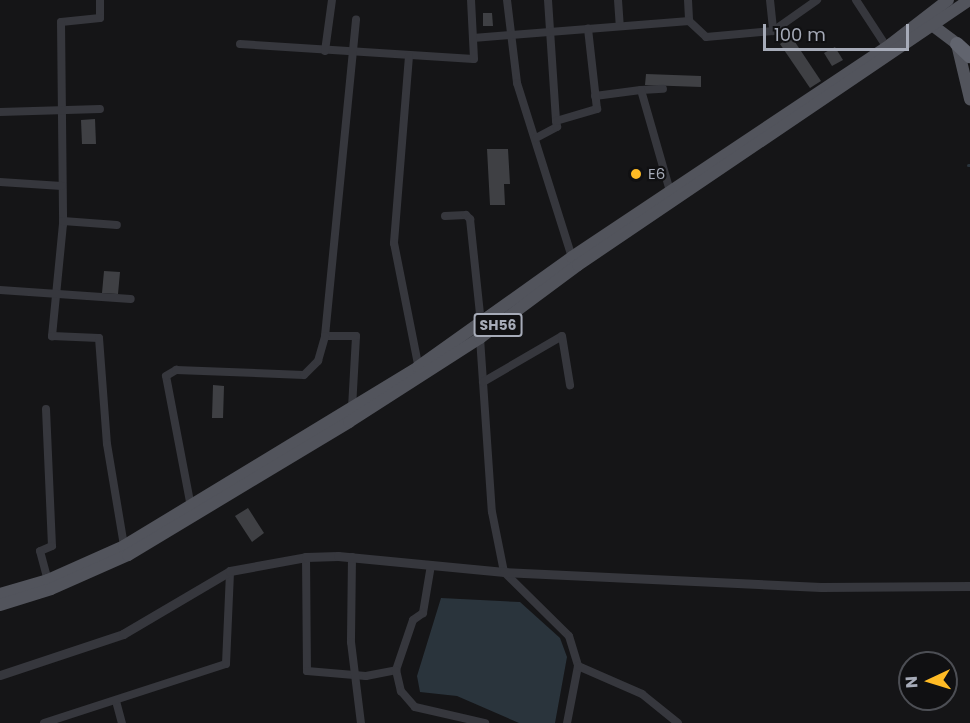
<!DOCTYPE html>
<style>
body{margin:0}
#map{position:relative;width:970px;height:723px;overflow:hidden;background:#151517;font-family:Poppins,sans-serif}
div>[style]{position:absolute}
.water>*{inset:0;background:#2a343c}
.stream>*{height:3px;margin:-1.5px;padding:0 1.5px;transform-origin:1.5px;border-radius:1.5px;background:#2a343c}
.building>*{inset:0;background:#3f4044}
.minor>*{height:8px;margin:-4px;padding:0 4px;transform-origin:4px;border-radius:4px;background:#36373d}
.tertiary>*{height:9px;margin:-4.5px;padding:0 4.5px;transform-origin:4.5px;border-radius:4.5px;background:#36373d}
.primary>*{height:12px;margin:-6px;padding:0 6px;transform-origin:6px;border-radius:6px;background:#52545c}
.motorway>*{height:14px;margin:-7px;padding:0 7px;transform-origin:7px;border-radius:7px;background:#61646e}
.dots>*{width:16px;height:16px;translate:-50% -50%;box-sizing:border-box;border:3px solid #101012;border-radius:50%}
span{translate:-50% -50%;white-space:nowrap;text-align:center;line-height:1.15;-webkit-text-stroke:4.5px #101012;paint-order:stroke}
.shield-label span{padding:2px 4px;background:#101012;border:2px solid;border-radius:4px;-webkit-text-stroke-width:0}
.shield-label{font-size:14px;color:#a6abb8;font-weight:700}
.poi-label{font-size:15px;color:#a6abb8}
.left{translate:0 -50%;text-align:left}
.north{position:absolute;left:898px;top:651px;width:60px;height:60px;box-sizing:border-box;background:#101012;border:2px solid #4c4e54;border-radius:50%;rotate:266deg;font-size:16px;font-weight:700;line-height:24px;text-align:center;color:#a6abb8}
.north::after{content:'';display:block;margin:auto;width:21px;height:27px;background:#ffbb25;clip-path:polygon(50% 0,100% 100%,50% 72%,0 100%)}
.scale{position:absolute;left:763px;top:24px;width:146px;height:27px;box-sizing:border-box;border:3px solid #a6abb8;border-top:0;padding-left:8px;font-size:18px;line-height:21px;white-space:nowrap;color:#a6abb8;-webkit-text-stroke:4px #101012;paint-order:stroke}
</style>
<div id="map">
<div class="water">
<i style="clip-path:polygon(441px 598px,520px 602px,560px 638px,567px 657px,555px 723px,519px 723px,457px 696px,420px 692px,417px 676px)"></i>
</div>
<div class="stream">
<i style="left:968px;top:165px;width:2px"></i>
</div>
<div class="building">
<i style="clip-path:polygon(483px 13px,492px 13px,493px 26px,483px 26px)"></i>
<i style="clip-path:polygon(791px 36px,821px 81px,810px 88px,780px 44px)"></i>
<i style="clip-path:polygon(835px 47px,843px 60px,832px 66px,824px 53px)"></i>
<i style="clip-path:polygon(646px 74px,701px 76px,701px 87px,645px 85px)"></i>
<i style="clip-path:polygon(95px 119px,96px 144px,82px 144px,81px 120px)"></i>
<i style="clip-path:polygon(487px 149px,508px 149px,510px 184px,504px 184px,505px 205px,490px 205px)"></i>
<i style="clip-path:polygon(104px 271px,120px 272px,118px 294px,102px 293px)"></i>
<i style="clip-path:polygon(213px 385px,224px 386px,223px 418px,212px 418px)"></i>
<i style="clip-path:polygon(248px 508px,264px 533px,252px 542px,235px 516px)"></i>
</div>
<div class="minor">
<i style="left:100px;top:0;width:18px;rotate:90deg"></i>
<i style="left:100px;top:18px;width:39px;rotate:174deg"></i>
<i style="left:61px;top:22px;width:202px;rotate:89.4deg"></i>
<i style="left:63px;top:224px;width:113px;rotate:95.6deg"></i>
<i style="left:52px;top:336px;width:47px;rotate:2.4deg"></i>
<i style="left:99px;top:338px;width:106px;rotate:85.7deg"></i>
<i style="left:107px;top:444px;width:103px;rotate:80.5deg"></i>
<i style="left:507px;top:0;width:84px;rotate:83.1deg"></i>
<i style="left:517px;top:83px;width:182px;rotate:72.5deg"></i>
<i style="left:548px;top:0;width:121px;rotate:86.2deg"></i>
<i style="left:618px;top:0;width:26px;rotate:86deg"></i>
<i style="left:688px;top:0;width:21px;rotate:87deg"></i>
<i style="left:689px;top:21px;width:23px;rotate:43deg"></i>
<i style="left:706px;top:37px;width:67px;rotate:-5.1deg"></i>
<i style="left:773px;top:31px;width:54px;rotate:-35.2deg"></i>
<i style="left:770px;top:0;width:31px;rotate:84deg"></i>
<i style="left:856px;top:0;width:59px;rotate:56.9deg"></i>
<i style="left:473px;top:38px;width:217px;rotate:-4.5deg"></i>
<i style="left:240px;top:44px;width:234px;rotate:3.7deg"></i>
<i style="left:474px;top:59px;width:59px;rotate:-92.9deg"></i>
<i style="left:325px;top:51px;width:51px;rotate:-82.2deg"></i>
<i style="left:409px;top:56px;width:188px;rotate:94.6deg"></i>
<i style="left:394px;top:243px;width:128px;rotate:78.8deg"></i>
<i style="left:641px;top:90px;width:22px;rotate:-3deg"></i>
<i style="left:595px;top:96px;width:46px;rotate:-7.4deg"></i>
<i style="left:641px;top:90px;width:105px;rotate:74deg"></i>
<i style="left:0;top:112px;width:100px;rotate:-1.7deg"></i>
<i style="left:536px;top:138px;width:24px;rotate:-28deg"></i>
<i style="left:557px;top:127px;width:6px;rotate:-99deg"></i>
<i style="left:556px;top:121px;width:43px;rotate:-16.3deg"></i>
<i style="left:597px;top:109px;width:81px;rotate:-96.4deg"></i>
<i style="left:0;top:182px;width:62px;rotate:3.7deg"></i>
<i style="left:445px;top:216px;width:21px;rotate:-3deg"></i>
<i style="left:466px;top:215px;width:6px;rotate:45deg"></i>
<i style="left:470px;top:219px;width:105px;rotate:84deg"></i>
<i style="left:63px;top:221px;width:54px;rotate:4.2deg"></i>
<i style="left:0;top:290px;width:131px;rotate:3.9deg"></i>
<i style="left:480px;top:338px;width:174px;rotate:86.1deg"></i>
<i style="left:492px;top:512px;width:61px;rotate:78.7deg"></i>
<i style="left:504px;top:572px;width:91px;rotate:44.6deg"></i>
<i style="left:569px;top:636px;width:31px;rotate:73deg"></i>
<i style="left:578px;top:666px;width:58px;rotate:100.9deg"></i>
<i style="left:483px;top:382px;width:91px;rotate:-30.2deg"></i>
<i style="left:562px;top:336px;width:50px;rotate:80.7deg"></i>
<i style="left:352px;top:408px;width:72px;rotate:-86.8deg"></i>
<i style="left:356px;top:336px;width:31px;rotate:180deg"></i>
<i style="left:325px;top:336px;width:318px;rotate:-84.4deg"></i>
<i style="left:46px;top:409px;width:137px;rotate:87.5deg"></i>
<i style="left:52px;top:546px;width:13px;rotate:157deg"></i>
<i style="left:40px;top:551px;width:30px;rotate:75deg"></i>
<i style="left:191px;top:507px;width:133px;rotate:-100.8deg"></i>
<i style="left:166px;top:376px;width:12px;rotate:-31deg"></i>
<i style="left:176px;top:370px;width:128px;rotate:2.2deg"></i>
<i style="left:304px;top:375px;width:20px;rotate:-45deg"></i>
<i style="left:318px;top:361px;width:26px;rotate:-74deg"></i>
<i style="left:306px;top:557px;width:114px;rotate:89.5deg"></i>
<i style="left:307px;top:671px;width:59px;rotate:4.8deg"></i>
<i style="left:366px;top:676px;width:31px;rotate:-11deg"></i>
<i style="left:352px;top:557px;width:85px;rotate:90.7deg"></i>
<i style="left:351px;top:642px;width:82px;rotate:83deg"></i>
<i style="left:431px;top:565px;width:49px;rotate:99.5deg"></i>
<i style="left:423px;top:613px;width:12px;rotate:145deg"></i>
<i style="left:413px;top:620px;width:53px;rotate:108.8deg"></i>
<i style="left:396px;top:670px;width:22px;rotate:77deg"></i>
<i style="left:401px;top:691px;width:21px;rotate:49deg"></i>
<i style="left:415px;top:707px;width:72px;rotate:12.9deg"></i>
<i style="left:578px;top:666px;width:70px;rotate:23.6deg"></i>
<i style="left:642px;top:694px;width:46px;rotate:38.9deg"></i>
<i style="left:116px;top:701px;width:23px;rotate:75deg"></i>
<i style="left:44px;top:723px;width:191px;rotate:-18deg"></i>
<i style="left:226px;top:664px;width:93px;rotate:-87.5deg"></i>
</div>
<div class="tertiary">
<i style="left:0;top:675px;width:130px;rotate:-18.4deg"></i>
<i style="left:123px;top:634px;width:124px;rotate:-30.5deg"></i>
<i style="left:230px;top:571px;width:77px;rotate:-10.4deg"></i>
<i style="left:306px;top:557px;width:32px;rotate:-2deg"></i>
<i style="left:338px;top:556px;width:167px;rotate:5.5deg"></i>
<i style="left:504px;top:572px;width:317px;rotate:2.7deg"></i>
<i style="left:821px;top:587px;width:149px;rotate:-0.4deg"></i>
</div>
<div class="primary">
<i style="left:932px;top:25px;width:31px;rotate:37deg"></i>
<i style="left:957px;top:44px;width:57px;rotate:76.7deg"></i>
<i style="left:0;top:594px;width:50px;rotate:-16.3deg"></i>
<i style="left:48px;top:580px;width:83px;rotate:-24.1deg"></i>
<i style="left:124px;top:546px;width:344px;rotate:-31.3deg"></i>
<i style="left:418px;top:367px;width:189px;rotate:-35.5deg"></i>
<i style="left:572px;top:257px;width:384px;rotate:-33.7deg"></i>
<i style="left:891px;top:44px;width:72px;rotate:-37.7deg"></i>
<i style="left:0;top:605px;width:53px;rotate:-17.4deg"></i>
<i style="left:51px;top:589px;width:84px;rotate:-23.8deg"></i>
<i style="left:128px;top:555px;width:258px;rotate:-31deg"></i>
<i style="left:349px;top:422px;width:156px;rotate:-32.7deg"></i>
<i style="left:480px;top:338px;width:122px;rotate:-36.7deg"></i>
<i style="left:578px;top:265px;width:473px;rotate:-34.1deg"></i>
</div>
<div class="motorway">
<i style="left:957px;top:44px;width:18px;rotate:43deg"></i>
</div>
<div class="dots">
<i style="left:636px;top:174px;background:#ffbb25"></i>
</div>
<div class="shield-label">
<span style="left:498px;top:325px">SH56</span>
</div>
<div class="poi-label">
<span class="left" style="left:648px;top:174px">E6</span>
</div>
<div class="north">N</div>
<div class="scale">100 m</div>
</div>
